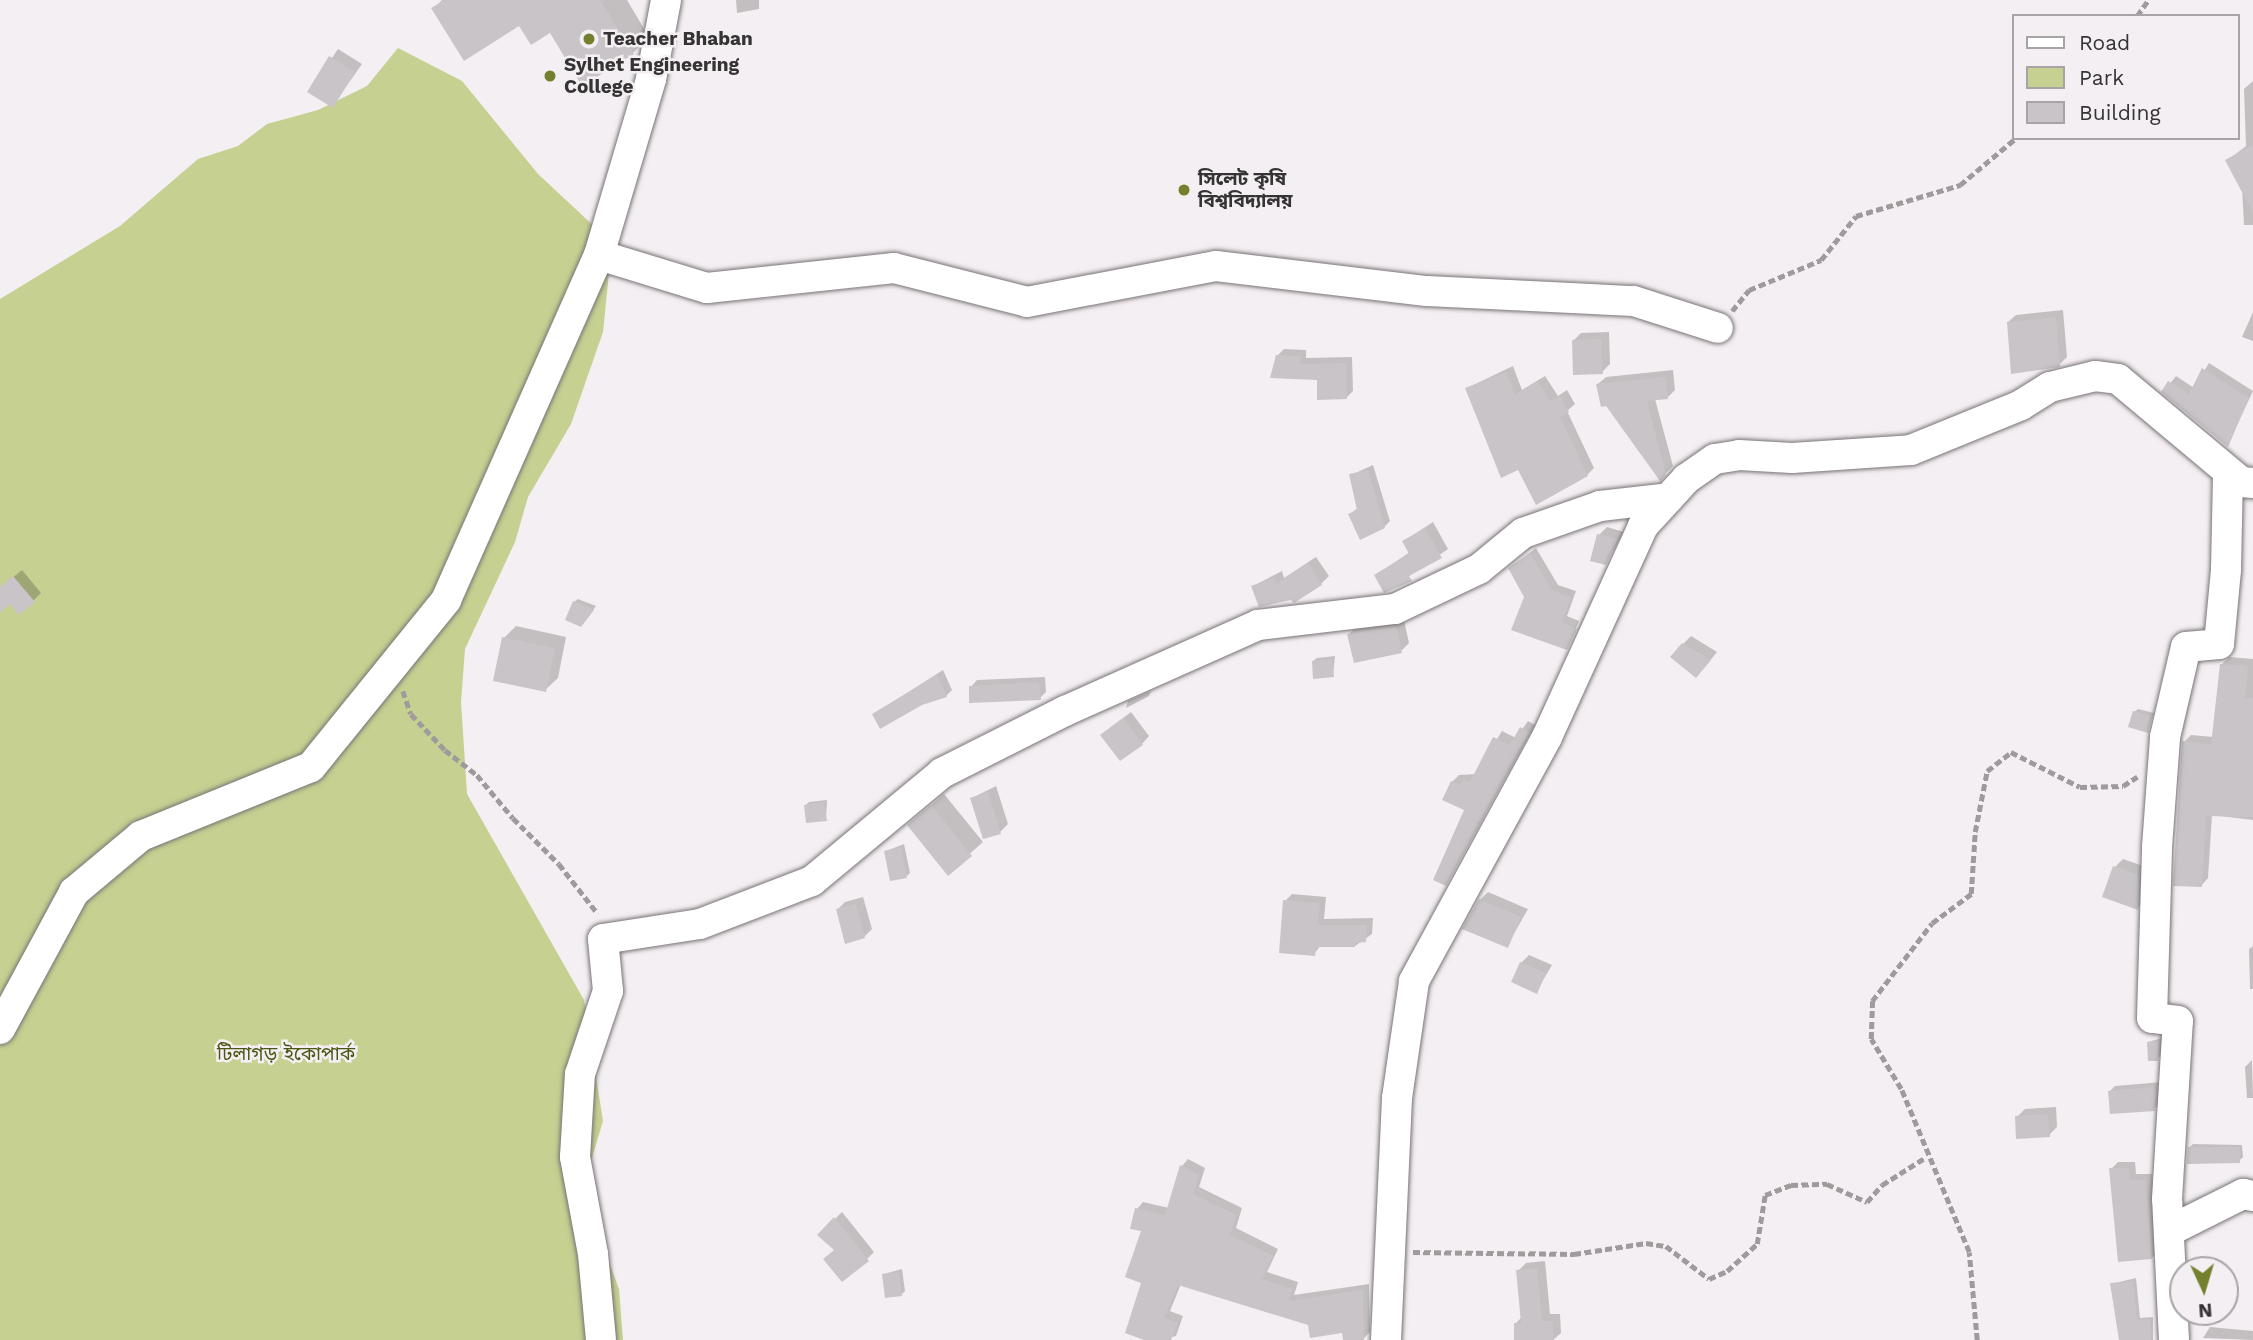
<!DOCTYPE html>
<meta charset="utf-8">
<style>
body{margin:0}
#map{position:relative;width:2253px;height:1340px;overflow:hidden;background:#f4eff2;font-family:"Work Sans","Noto Sans Bengali",sans-serif}
div>[style]{position:absolute}
.green>*{inset:0;background:#c5d091}
.shadow>*{inset:0;background:#0003}
.building>*{inset:0;background:#c9c4c7}
.path>*{height:4.5px;margin-top:-2.25px;transform-origin:0;background:repeating-linear-gradient(90deg,#9f9b9d 0 7px,transparent 0 10.5px)}
.roads{filter:drop-shadow(0 0 2px #787376) drop-shadow(0 0 2px #787376)}
.minor>*{height:30px;margin:-15px;padding:0 15px;transform-origin:15px;border-radius:15px;background:#fff}
.dots>*{width:19px;height:19px;translate:-50% -50%;box-sizing:border-box;border:4px solid #f4eff2;border-radius:50%}
span{translate:-50% -50%;white-space:nowrap;text-align:center;line-height:1.15;-webkit-text-stroke:5px #f4eff2;paint-order:stroke}
.poi-label{font-size:19px;color:#353334;font-weight:700}
.left{translate:0 -50%;text-align:left}
.park-label{font-size:19px;color:#4d5615}
.legend{position:absolute;left:2012px;top:14px;width:228px;height:126px;box-sizing:border-box;background:#f4eff2;border:2px solid #a8a4a6;margin:0;padding:9px 12px;list-style:none;font-size:21px;color:#353334}
.legend li{display:flex;align-items:center;gap:14px;height:35px}
.legend b{width:35px;border:2px solid #a8a4a6}
.north{position:absolute;left:2169px;top:1256px;width:70px;height:70px;box-sizing:border-box;background:#f4eff2;border:2px solid #a8a4a6;border-radius:50%;rotate:176deg;font-size:19px;font-weight:700;line-height:28px;text-align:center;color:#353334}
.north::after{content:'';display:block;margin:auto;width:24px;height:32px;background:#74802d;clip-path:polygon(50% 0,100% 100%,50% 72%,0 100%)}
</style>
<div id="map">
<div class="green">
<i style="clip-path:polygon(398px 48px,462px 81px,538px 174px,612px 243px,603px 332px,571px 424px,528px 497px,515px 542px,465px 649px,461px 702px,467px 794px,584px 1000px,603px 1121px,591px 1161px,605px 1250px,619px 1289px,623px 1340px,0 1340px,0 299px,120px 226px,198px 159px,238px 146px,267px 124px,318px 110px,367px 86px)"></i>
</div>
<div class="shadow">
<i style="clip-path:polygon(442px 0,627px 0,649px 37px,633px 53px,550px 30px,434px 8px)"></i>
<i style="clip-path:polygon(736px 0,759px 0,759px 9px,737px 13px)"></i>
<i style="clip-path:polygon(338px 49px,362px 64px,333px 105px,310px 91px)"></i>
<i style="clip-path:polygon(2253px 81px,2253px 225px,2244px 225px,2242px 187px,2228px 160px,2246px 146px,2244px 89px)"></i>
<i style="clip-path:polygon(2063px 310px,2067px 357px,2059px 365px,2008px 322px,2016px 315px)"></i>
<i style="clip-path:polygon(2253px 312px,2253px 341px,2242px 337px)"></i>
<i style="clip-path:polygon(1609px 332px,1610px 364px,1602px 372px,1573px 341px,1581px 333px)"></i>
<i style="clip-path:polygon(1284px 349px,1306px 350px,1306px 358px,1352px 357px,1353px 391px,1347px 397px,1277px 356px)"></i>
<i style="clip-path:polygon(2209px 363px,2253px 391px,2228px 444px,2163px 392px,2176px 376px,2194px 388px)"></i>
<i style="clip-path:polygon(1513px 366px,1522px 390px,1545px 376px,1558px 396px,1567px 390px,1575px 404px,1567px 411px,1594px 468px,1587px 475px,1467px 388px)"></i>
<i style="clip-path:polygon(1673px 370px,1675px 390px,1667px 398px,1655px 399px,1673px 466px,1661px 478px,1607px 404px,1598px 384px,1606px 377px)"></i>
<i style="clip-path:polygon(1373px 465px,1390px 521px,1384px 527px,1350px 514px,1359px 507px,1351px 475px)"></i>
<i style="clip-path:polygon(1433px 522px,1448px 549px,1389px 590px,1376px 575px,1410px 552px,1404px 541px)"></i>
<i style="clip-path:polygon(1607px 527px,1624px 532px,1606px 563px,1599px 535px)"></i>
<i style="clip-path:polygon(1536px 548px,1558px 585px,1576px 591px,1567px 616px,1579px 621px,1567px 648px,1510px 568px)"></i>
<i style="clip-path:polygon(1316px 557px,1329px 576px,1321px 584px,1253px 586px,1282px 571px,1284px 578px)"></i>
<i style="clip-path:polygon(22px 570px,41px 593px,34px 600px,0 602px,0 588px)"></i>
<i style="clip-path:polygon(578px 599px,596px 606px,585px 621px,574px 602px)"></i>
<i style="clip-path:polygon(1404px 620px,1409px 643px,1401px 651px,1349px 634px,1357px 626px)"></i>
<i style="clip-path:polygon(516px 626px,566px 637px,558px 678px,545px 690px,504px 638px)"></i>
<i style="clip-path:polygon(1691px 636px,1717px 652px,1704px 668px,1683px 644px)"></i>
<i style="clip-path:polygon(1335px 656px,1333px 675px,1313px 661px,1317px 658px)"></i>
<i style="clip-path:polygon(2229px 657px,2253px 659px,2253px 820px,2212px 815px,2208px 878px,2201px 886px,2184px 742px,2191px 735px,2214px 737px,2222px 664px)"></i>
<i style="clip-path:polygon(943px 670px,952px 690px,946px 696px,874px 714px)"></i>
<i style="clip-path:polygon(1045px 677px,1046px 692px,1040px 698px,971px 687px,977px 680px)"></i>
<i style="clip-path:polygon(1151px 691px,1149px 696px,1126px 708px,1128px 701px)"></i>
<i style="clip-path:polygon(2138px 709px,2154px 713px,2147px 731px,2134px 712px)"></i>
<i style="clip-path:polygon(1131px 712px,1149px 736px,1142px 744px,1111px 727px)"></i>
<i style="clip-path:polygon(1528px 721px,1535px 725px,1445px 884px,1467px 809px,1452px 782px,1459px 775px,1476px 774px,1502px 731px,1516px 738px)"></i>
<i style="clip-path:polygon(996px 786px,1008px 824px,1000px 832px,972px 798px)"></i>
<i style="clip-path:polygon(944px 794px,983px 842px,948px 873px,909px 825px)"></i>
<i style="clip-path:polygon(827px 800px,826px 819px,806px 805px,809px 802px)"></i>
<i style="clip-path:polygon(904px 844px,910px 873px,907px 876px,886px 851px)"></i>
<i style="clip-path:polygon(2123px 859px,2146px 867px,2145px 901px,2137px 908px,2115px 867px)"></i>
<i style="clip-path:polygon(1488px 892px,1528px 909px,1507px 946px,1480px 900px)"></i>
<i style="clip-path:polygon(1292px 894px,1326px 897px,1324px 919px,1373px 918px,1372px 934px,1355px 946px,1321px 945px,1314px 954px,1285px 901px)"></i>
<i style="clip-path:polygon(863px 897px,872px 929px,864px 937px,837px 910px,845px 902px)"></i>
<i style="clip-path:polygon(2253px 946px,2253px 989px,2250px 989px,2249px 949px)"></i>
<i style="clip-path:polygon(1529px 955px,1552px 965px,1536px 992px,1521px 963px)"></i>
<i style="clip-path:polygon(2162px 1038px,2161px 1055px,2157px 1059px,2148px 1042px)"></i>
<i style="clip-path:polygon(2252px 1060px,2253px 1098px,2247px 1098px,2245px 1067px)"></i>
<i style="clip-path:polygon(2162px 1082px,2160px 1103px,2154px 1109px,2109px 1092px,2115px 1086px)"></i>
<i style="clip-path:polygon(2056px 1107px,2057px 1127px,2049px 1135px,2017px 1117px,2025px 1109px)"></i>
<i style="clip-path:polygon(2193px 1144px,2242px 1145px,2243px 1157px,2239px 1161px,2189px 1148px)"></i>
<i style="clip-path:polygon(1188px 1159px,1205px 1168px,1199px 1187px,1242px 1208px,1236px 1228px,1278px 1249px,1267px 1272px,1298px 1282px,1294px 1295px,1369px 1284px,1370px 1332px,1363px 1339px,1344px 1340px,1344px 1331px,1181px 1284px,1170px 1311px,1183px 1316px,1176px 1336px,1159px 1340px,1143px 1282px,1143px 1230px,1137px 1209px,1143px 1202px,1169px 1208px,1182px 1166px)"></i>
<i style="clip-path:polygon(2118px 1162px,2135px 1162px,2136px 1174px,2152px 1174px,2158px 1251px,2152px 1258px,2111px 1169px)"></i>
<i style="clip-path:polygon(842px 1212px,874px 1252px,867px 1259px,835px 1249px,819px 1235px)"></i>
<i style="clip-path:polygon(1545px 1261px,1550px 1314px,1560px 1314px,1561px 1333px,1553px 1340px,1516px 1340px,1515px 1324px,1522px 1317px,1518px 1271px,1526px 1263px)"></i>
<i style="clip-path:polygon(902px 1269px,905px 1291px,902px 1294px,884px 1274px)"></i>
<i style="clip-path:polygon(2136px 1278px,2140px 1318px,2153px 1317px,2153px 1340px,2121px 1340px,2111px 1284px)"></i>
<i style="clip-path:polygon(2210px 1327px,2253px 1331px,2253px 1340px,2203px 1338px)"></i>
</div>
<div class="building">
<i style="clip-path:polygon(445px 0,600px 0,634px 54px,582px 86px,550px 33px,531px 45px,519px 26px,464px 61px,431px 8px)"></i>
<i style="clip-path:polygon(329px 56px,355px 72px,333px 108px,307px 92px)"></i>
<i style="clip-path:polygon(2253px 145px,2253px 213px,2225px 160px)"></i>
<i style="clip-path:polygon(2056px 317px,2060px 367px,2011px 374px,2007px 322px)"></i>
<i style="clip-path:polygon(1601px 339px,1603px 374px,1573px 375px,1572px 340px)"></i>
<i style="clip-path:polygon(1276px 355px,1301px 356px,1300px 364px,1346px 363px,1347px 399px,1317px 400px,1317px 380px,1270px 378px)"></i>
<i style="clip-path:polygon(2202px 368px,2249px 398px,2228px 447px,2161px 392px,2168px 381px,2189px 394px)"></i>
<i style="clip-path:polygon(1506px 372px,1515px 395px,1537px 381px,1550px 401px,1560px 396px,1569px 412px,1560px 417px,1588px 476px,1536px 505px,1518px 470px,1501px 478px,1465px 388px)"></i>
<i style="clip-path:polygon(1666px 377px,1668px 399px,1647px 401px,1666px 475px,1660px 481px,1606px 406px,1601px 407px,1596px 384px)"></i>
<i style="clip-path:polygon(1368px 470px,1385px 528px,1360px 540px,1348px 514px,1357px 510px,1349px 474px)"></i>
<i style="clip-path:polygon(1425px 528px,1442px 558px,1409px 576px,1412px 581px,1384px 593px,1374px 575px,1409px 554px,1402px 541px)"></i>
<i style="clip-path:polygon(1597px 534px,1618px 539px,1606px 565px,1590px 561px)"></i>
<i style="clip-path:polygon(1530px 553px,1552px 590px,1571px 598px,1562px 622px,1577px 629px,1567px 650px,1511px 630px,1524px 597px,1508px 568px)"></i>
<i style="clip-path:polygon(1308px 563px,1322px 585px,1294px 603px,1291px 600px,1259px 607px,1251px 586px,1274px 578px,1276px 584px)"></i>
<i style="clip-path:polygon(13px 576px,35px 602px,19px 615px,10px 604px,0 613px,0 587px)"></i>
<i style="clip-path:polygon(573px 601px,594px 610px,581px 627px,565px 620px)"></i>
<i style="clip-path:polygon(1396px 626px,1402px 653px,1354px 663px,1347px 634px)"></i>
<i style="clip-path:polygon(502px 637px,555px 648px,546px 692px,493px 681px)"></i>
<i style="clip-path:polygon(1682px 643px,1711px 660px,1696px 678px,1670px 657px)"></i>
<i style="clip-path:polygon(1332px 659px,1334px 677px,1313px 679px,1312px 661px)"></i>
<i style="clip-path:polygon(2220px 664px,2248px 666px,2245px 698px,2253px 698px,2253px 817px,2206px 816px,2202px 887px,2173px 886px,2182px 741px,2211px 745px)"></i>
<i style="clip-path:polygon(937px 675px,947px 697px,922px 705px,880px 729px,872px 714px)"></i>
<i style="clip-path:polygon(1039px 682px,1041px 700px,969px 703px,969px 686px)"></i>
<i style="clip-path:polygon(2133px 711px,2152px 716px,2148px 733px,2128px 727px)"></i>
<i style="clip-path:polygon(1123px 718px,1143px 745px,1120px 761px,1100px 735px)"></i>
<i style="clip-path:polygon(1520px 727px,1530px 733px,1446px 886px,1433px 880px,1464px 810px,1442px 800px,1451px 781px,1461px 785px,1463px 779px,1470px 782px,1493px 737px,1510px 745px)"></i>
<i style="clip-path:polygon(988px 792px,1001px 834px,983px 839px,970px 798px)"></i>
<i style="clip-path:polygon(824px 802px,827px 821px,806px 823px,804px 805px)"></i>
<i style="clip-path:polygon(931px 805px,972px 856px,948px 876px,907px 825px)"></i>
<i style="clip-path:polygon(901px 847px,907px 878px,890px 881px,884px 851px)"></i>
<i style="clip-path:polygon(2113px 866px,2139px 875px,2138px 910px,2102px 897px)"></i>
<i style="clip-path:polygon(1479px 899px,1521px 917px,1508px 948px,1462px 929px)"></i>
<i style="clip-path:polygon(1283px 900px,1320px 903px,1318px 925px,1367px 925px,1366px 942px,1355px 943px,1355px 947px,1316px 947px,1315px 956px,1279px 953px)"></i>
<i style="clip-path:polygon(856px 904px,865px 938px,845px 944px,836px 909px)"></i>
<i style="clip-path:polygon(1520px 962px,1546px 973px,1537px 994px,1511px 982px)"></i>
<i style="clip-path:polygon(2159px 1041px,2158px 1061px,2148px 1061px,2147px 1042px)"></i>
<i style="clip-path:polygon(2156px 1087px,2155px 1111px,2110px 1114px,2108px 1091px)"></i>
<i style="clip-path:polygon(2048px 1114px,2050px 1137px,2016px 1139px,2015px 1116px)"></i>
<i style="clip-path:polygon(2188px 1147px,2240px 1147px,2240px 1163px,2187px 1164px)"></i>
<i style="clip-path:polygon(1180px 1165px,1199px 1175px,1193px 1194px,1236px 1215px,1230px 1235px,1273px 1256px,1262px 1279px,1293px 1289px,1289px 1301px,1363px 1290px,1364px 1340px,1343px 1340px,1342px 1333px,1310px 1338px,1308px 1325px,1178px 1285px,1164px 1318px,1178px 1323px,1171px 1340px,1144px 1340px,1125px 1333px,1141px 1283px,1125px 1277px,1141px 1231px,1130px 1229px,1135px 1208px,1165px 1215px)"></i>
<i style="clip-path:polygon(2109px 1168px,2129px 1168px,2130px 1180px,2146px 1180px,2152px 1259px,2118px 1262px)"></i>
<i style="clip-path:polygon(834px 1217px,869px 1261px,842px 1282px,823px 1259px,834px 1250px,817px 1235px)"></i>
<i style="clip-path:polygon(1537px 1268px,1542px 1321px,1553px 1321px,1554px 1340px,1514px 1340px,1514px 1323px,1521px 1323px,1516px 1270px)"></i>
<i style="clip-path:polygon(899px 1272px,902px 1296px,885px 1298px,882px 1274px)"></i>
<i style="clip-path:polygon(2133px 1281px,2137px 1320px,2150px 1319px,2151px 1340px,2119px 1340px,2110px 1283px)"></i>
</div>
<div class="path">
<i style="left:2137px;top:16px;width:19px;rotate:-55deg"></i>
<i style="left:1732px;top:311px;width:27px;rotate:-51deg"></i>
<i style="left:1749px;top:290px;width:78px;rotate:-22.6deg"></i>
<i style="left:1821px;top:260px;width:56px;rotate:-51.5deg"></i>
<i style="left:1856px;top:216px;width:109px;rotate:-16.6deg"></i>
<i style="left:1960px;top:185px;width:73px;rotate:-40deg"></i>
<i style="left:403px;top:691px;width:24px;rotate:71deg"></i>
<i style="left:411px;top:714px;width:50px;rotate:46.6deg"></i>
<i style="left:445px;top:750px;width:41px;rotate:38deg"></i>
<i style="left:477px;top:775px;width:56px;rotate:50.1deg"></i>
<i style="left:513px;top:818px;width:65px;rotate:45deg"></i>
<i style="left:559px;top:864px;width:63px;rotate:52deg"></i>
<i style="left:1413px;top:1252px;width:161px;rotate:0.7deg"></i>
<i style="left:1574px;top:1254px;width:73px;rotate:-8.7deg"></i>
<i style="left:1646px;top:1243px;width:20px;rotate:9deg"></i>
<i style="left:1666px;top:1246px;width:54px;rotate:37.5deg"></i>
<i style="left:1709px;top:1279px;width:20px;rotate:-24deg"></i>
<i style="left:1727px;top:1271px;width:40px;rotate:-42deg"></i>
<i style="left:1757px;top:1244px;width:50px;rotate:-80.7deg"></i>
<i style="left:1765px;top:1195px;width:28px;rotate:-21deg"></i>
<i style="left:1791px;top:1185px;width:36px;rotate:-2deg"></i>
<i style="left:1827px;top:1184px;width:44px;rotate:24.2deg"></i>
<i style="left:1867px;top:1202px;width:23px;rotate:-49deg"></i>
<i style="left:1882px;top:1185px;width:52px;rotate:-32.5deg"></i>
<i style="left:1977px;top:1340px;width:88px;rotate:-95.2deg"></i>
<i style="left:1969px;top:1252px;width:177px;rotate:-112.6deg"></i>
<i style="left:1901px;top:1089px;width:58px;rotate:-121deg"></i>
<i style="left:1871px;top:1039px;width:38px;rotate:-88deg"></i>
<i style="left:1872px;top:1001px;width:98px;rotate:-52.4deg"></i>
<i style="left:1932px;top:923px;width:49px;rotate:-36.6deg"></i>
<i style="left:1971px;top:894px;width:62px;rotate:-86.3deg"></i>
<i style="left:1975px;top:832px;width:62px;rotate:-78.9deg"></i>
<i style="left:1987px;top:771px;width:31px;rotate:-38deg"></i>
<i style="left:2011px;top:752px;width:77px;rotate:26.9deg"></i>
<i style="left:2080px;top:787px;width:43px;rotate:-1.3deg"></i>
<i style="left:2123px;top:786px;width:17px;rotate:-33deg"></i>
</div>
<div class="roads">
<div class="minor">
<i style="left:599px;top:255px;width:113px;rotate:17deg"></i>
<i style="left:707px;top:288px;width:188px;rotate:-6.1deg"></i>
<i style="left:894px;top:268px;width:137px;rotate:14.3deg"></i>
<i style="left:1027px;top:302px;width:192px;rotate:-10.8deg"></i>
<i style="left:1216px;top:266px;width:212px;rotate:6.8deg"></i>
<i style="left:1427px;top:291px;width:207px;rotate:2.8deg"></i>
<i style="left:1634px;top:301px;width:88px;rotate:17.8deg"></i>
<i style="left:0;top:1029px;width:156px;rotate:-61.6deg"></i>
<i style="left:74px;top:892px;width:87px;rotate:-39.9deg"></i>
<i style="left:141px;top:836px;width:183px;rotate:-22.1deg"></i>
<i style="left:311px;top:767px;width:215px;rotate:-51deg"></i>
<i style="left:446px;top:600px;width:377px;rotate:-66.1deg"></i>
<i style="left:599px;top:255px;width:184px;rotate:-73.5deg"></i>
<i style="left:651px;top:79px;width:80px;rotate:-79.2deg"></i>
<i style="left:2169px;top:1231px;width:83px;rotate:-26.6deg"></i>
<i style="left:2243px;top:1194px;width:10px;rotate:11deg"></i>
<i style="left:601px;top:1340px;width:86px;rotate:-95.3deg"></i>
<i style="left:593px;top:1254px;width:99px;rotate:-100.5deg"></i>
<i style="left:575px;top:1157px;width:83px;rotate:-86.6deg"></i>
<i style="left:580px;top:1074px;width:88px;rotate:-71.4deg"></i>
<i style="left:608px;top:991px;width:52px;rotate:-95.5deg"></i>
<i style="left:603px;top:939px;width:98px;rotate:-8.8deg"></i>
<i style="left:700px;top:924px;width:120px;rotate:-21deg"></i>
<i style="left:812px;top:881px;width:169px;rotate:-39.7deg"></i>
<i style="left:942px;top:773px;width:138px;rotate:-26.8deg"></i>
<i style="left:1065px;top:711px;width:211px;rotate:-24deg"></i>
<i style="left:1258px;top:625px;width:138px;rotate:-6.7deg"></i>
<i style="left:1395px;top:609px;width:93px;rotate:-25.5deg"></i>
<i style="left:1479px;top:569px;width:57px;rotate:-39.3deg"></i>
<i style="left:1523px;top:533px;width:82px;rotate:-19.3deg"></i>
<i style="left:1600px;top:506px;width:69px;rotate:-6.6deg"></i>
<i style="left:1386px;top:1340px;width:242px;rotate:-87.4deg"></i>
<i style="left:1397px;top:1098px;width:118px;rotate:-81.7deg"></i>
<i style="left:1414px;top:981px;width:278px;rotate:-61.4deg"></i>
<i style="left:1547px;top:737px;width:232px;rotate:-65.5deg"></i>
<i style="left:1643px;top:526px;width:64px;rotate:-47.5deg"></i>
<i style="left:1686px;top:479px;width:35px;rotate:-35deg"></i>
<i style="left:1715px;top:459px;width:24px;rotate:-9deg"></i>
<i style="left:1739px;top:455px;width:53px;rotate:3.2deg"></i>
<i style="left:1792px;top:458px;width:119px;rotate:-3.8deg"></i>
<i style="left:1911px;top:450px;width:119px;rotate:-22.2deg"></i>
<i style="left:2021px;top:405px;width:34px;rotate:-32deg"></i>
<i style="left:2050px;top:387px;width:46px;rotate:-13.7deg"></i>
<i style="left:2095px;top:376px;width:23px;rotate:7deg"></i>
<i style="left:2118px;top:379px;width:160px;rotate:39.9deg"></i>
<i style="left:2241px;top:482px;width:12px;rotate:5deg"></i>
<i style="left:2174px;top:1340px;width:141px;rotate:-92.8deg"></i>
<i style="left:2167px;top:1199px;width:178px;rotate:-86.5deg"></i>
<i style="left:2178px;top:1021px;width:26px;rotate:-173deg"></i>
<i style="left:2152px;top:1018px;width:171px;rotate:-88.3deg"></i>
<i style="left:2157px;top:847px;width:110px;rotate:-85.8deg"></i>
<i style="left:2165px;top:737px;width:92px;rotate:-76.9deg"></i>
<i style="left:2186px;top:647px;width:33px;rotate:-5deg"></i>
<i style="left:2219px;top:644px;width:74px;rotate:-84.6deg"></i>
<i style="left:2226px;top:570px;width:98px;rotate:-88.8deg"></i>
</div>
</div>
<div class="dots">
<i style="left:589px;top:39px;background:#74802d"></i>
<i style="left:550px;top:76px;background:#74802d"></i>
<i style="left:1184px;top:190px;background:#74802d"></i>
</div>
<div class="poi-label">
<span class="left" style="left:603px;top:39px">Teacher Bhaban</span>
<span class="left" style="left:564px;top:76px">Sylhet Engineering<br>College</span>
<span class="left" style="left:1198px;top:190px">সিলেট কৃষি<br>বিশ্ববিদ্যালয়</span>
</div>
<div class="park-label">
<span style="left:286px;top:1054px">টিলাগড় ইকোপার্ক</span>
</div>
<ul class="legend">
<li><b style="height:9px;background:#fff"></b>Road</li>
<li><b style="height:19px;background:#c5d091"></b>Park</li>
<li><b style="height:19px;background:#c9c4c7"></b>Building</li>
</ul>
<div class="north">N</div>
</div>
